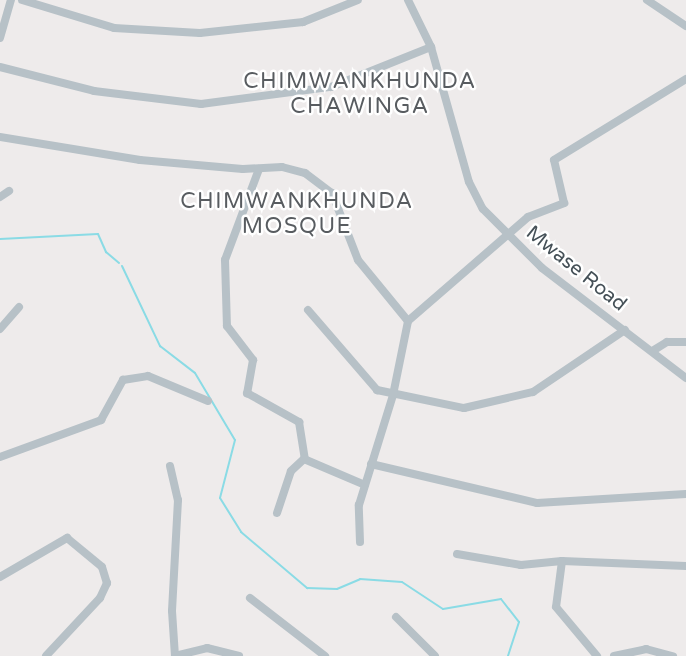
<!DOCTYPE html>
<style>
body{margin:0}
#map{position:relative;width:686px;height:656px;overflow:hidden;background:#eeebeb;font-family:"Varela Round",sans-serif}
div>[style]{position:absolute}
.stream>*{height:2px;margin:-1px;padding:0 1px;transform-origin:1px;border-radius:1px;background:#8adbe5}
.minor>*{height:8px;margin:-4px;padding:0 4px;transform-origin:4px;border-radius:4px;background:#b7c1c7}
span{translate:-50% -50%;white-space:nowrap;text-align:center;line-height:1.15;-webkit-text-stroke:5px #fff;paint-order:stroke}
.street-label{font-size:20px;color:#455057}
.quarter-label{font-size:22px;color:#585c60;letter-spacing:1.5px}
</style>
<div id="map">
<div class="stream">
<i style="left:0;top:239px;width:98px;rotate:-2.9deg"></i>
<i style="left:98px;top:234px;width:20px;rotate:66deg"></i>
<i style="left:106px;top:252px;width:17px;rotate:40deg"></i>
<i style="left:122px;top:266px;width:89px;rotate:64.6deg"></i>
<i style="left:160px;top:346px;width:44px;rotate:37.6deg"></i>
<i style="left:195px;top:373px;width:78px;rotate:59.2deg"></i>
<i style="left:235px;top:440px;width:60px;rotate:104.5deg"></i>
<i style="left:220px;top:498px;width:40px;rotate:58deg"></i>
<i style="left:241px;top:532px;width:87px;rotate:40.3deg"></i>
<i style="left:307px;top:588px;width:30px;rotate:2deg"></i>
<i style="left:337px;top:589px;width:25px;rotate:-23deg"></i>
<i style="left:360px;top:579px;width:42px;rotate:4.1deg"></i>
<i style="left:402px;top:582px;width:49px;rotate:33.4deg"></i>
<i style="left:443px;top:609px;width:59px;rotate:-9.8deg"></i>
<i style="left:501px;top:599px;width:29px;rotate:52deg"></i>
<i style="left:519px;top:622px;width:36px;rotate:108deg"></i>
</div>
<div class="minor">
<i style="left:22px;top:0;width:96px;rotate:16.9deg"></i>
<i style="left:114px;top:28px;width:86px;rotate:3.3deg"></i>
<i style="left:200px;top:33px;width:104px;rotate:-6.1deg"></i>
<i style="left:303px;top:22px;width:59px;rotate:-21.8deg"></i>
<i style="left:408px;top:0;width:52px;rotate:63.9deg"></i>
<i style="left:431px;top:47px;width:140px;rotate:74.3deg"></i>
<i style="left:469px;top:182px;width:30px;rotate:63deg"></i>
<i style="left:483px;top:209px;width:83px;rotate:45deg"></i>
<i style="left:542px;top:268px;width:181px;rotate:37.4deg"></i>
<i style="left:647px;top:0;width:47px;rotate:33.7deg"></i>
<i style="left:0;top:38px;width:40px;rotate:-74deg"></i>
<i style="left:0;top:67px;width:97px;rotate:14.3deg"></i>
<i style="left:94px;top:91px;width:108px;rotate:6.9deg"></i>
<i style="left:201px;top:104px;width:131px;rotate:-7.5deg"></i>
<i style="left:331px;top:87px;width:108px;rotate:-21.8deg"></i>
<i style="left:0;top:137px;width:142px;rotate:9.3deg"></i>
<i style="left:140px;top:160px;width:103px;rotate:5deg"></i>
<i style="left:243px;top:169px;width:39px;rotate:-3deg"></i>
<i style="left:282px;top:167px;width:24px;rotate:15deg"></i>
<i style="left:305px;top:173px;width:34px;rotate:37deg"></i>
<i style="left:332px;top:193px;width:72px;rotate:68.8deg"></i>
<i style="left:358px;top:260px;width:79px;rotate:50.7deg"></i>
<i style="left:259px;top:169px;width:97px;rotate:110.5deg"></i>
<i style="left:225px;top:260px;width:66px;rotate:88.3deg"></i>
<i style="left:227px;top:326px;width:43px;rotate:52.6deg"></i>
<i style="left:253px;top:360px;width:34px;rotate:100deg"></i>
<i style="left:247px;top:393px;width:60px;rotate:29.1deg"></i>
<i style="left:299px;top:422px;width:36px;rotate:81deg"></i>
<i style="left:0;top:197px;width:11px;rotate:-34deg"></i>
<i style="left:308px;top:310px;width:106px;rotate:49.2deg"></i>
<i style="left:377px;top:390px;width:89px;rotate:11.7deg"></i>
<i style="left:464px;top:408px;width:71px;rotate:-13.1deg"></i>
<i style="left:533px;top:392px;width:111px;rotate:-34deg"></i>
<i style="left:0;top:329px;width:29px;rotate:-49deg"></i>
<i style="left:654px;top:350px;width:15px;rotate:-32deg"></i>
<i style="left:667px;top:342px;width:19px"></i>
<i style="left:0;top:457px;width:108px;rotate:-20.1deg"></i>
<i style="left:101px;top:420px;width:46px;rotate:-61.2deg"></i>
<i style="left:123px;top:380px;width:25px;rotate:-9deg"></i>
<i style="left:148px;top:376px;width:65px;rotate:22.6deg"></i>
<i style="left:371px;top:464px;width:171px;rotate:13.2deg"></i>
<i style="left:537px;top:503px;width:149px;rotate:-3.5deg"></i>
<i style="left:170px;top:466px;width:35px;rotate:77deg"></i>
<i style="left:178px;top:500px;width:111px;rotate:93.1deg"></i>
<i style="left:172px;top:611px;width:45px;rotate:86.2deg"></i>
<i style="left:277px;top:513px;width:44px;rotate:-71.6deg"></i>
<i style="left:291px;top:471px;width:18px;rotate:-43deg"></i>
<i style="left:304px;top:459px;width:66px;rotate:23.1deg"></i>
<i style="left:360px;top:542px;width:37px;rotate:-92deg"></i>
<i style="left:359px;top:505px;width:115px;rotate:-72.8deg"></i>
<i style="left:393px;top:395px;width:76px;rotate:-78.5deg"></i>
<i style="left:408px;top:321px;width:159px;rotate:-40.9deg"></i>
<i style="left:528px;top:217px;width:39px;rotate:-21deg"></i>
<i style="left:564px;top:203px;width:44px;rotate:-103.1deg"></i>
<i style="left:554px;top:160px;width:155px;rotate:-31.5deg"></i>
<i style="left:457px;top:554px;width:65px;rotate:9.8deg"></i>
<i style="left:521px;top:565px;width:41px;rotate:-5.6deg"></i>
<i style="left:562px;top:561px;width:124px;rotate:2.3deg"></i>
<i style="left:562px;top:561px;width:46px;rotate:97.4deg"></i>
<i style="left:556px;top:607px;width:64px;rotate:50.1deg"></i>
<i style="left:0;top:577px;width:78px;rotate:-30.2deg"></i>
<i style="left:67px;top:538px;width:45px;rotate:39.6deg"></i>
<i style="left:102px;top:567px;width:17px;rotate:73deg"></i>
<i style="left:107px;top:583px;width:17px;rotate:115deg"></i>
<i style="left:100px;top:598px;width:79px;rotate:133deg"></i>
<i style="left:250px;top:598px;width:95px;rotate:37.7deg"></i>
<i style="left:396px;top:617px;width:55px;rotate:45deg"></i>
<i style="left:175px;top:656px;width:33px;rotate:-14deg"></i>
<i style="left:207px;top:648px;width:33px;rotate:14deg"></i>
<i style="left:614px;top:656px;width:33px;rotate:-12deg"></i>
<i style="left:646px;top:649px;width:28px;rotate:15deg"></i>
</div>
<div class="street-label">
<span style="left:576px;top:269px;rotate:39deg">Mwase Road</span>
</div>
<div class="quarter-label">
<span style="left:360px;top:94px">CHIMWANKHUNDA<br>CHAWINGA</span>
<span style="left:297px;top:214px">CHIMWANKHUNDA<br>MOSQUE</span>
</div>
</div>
